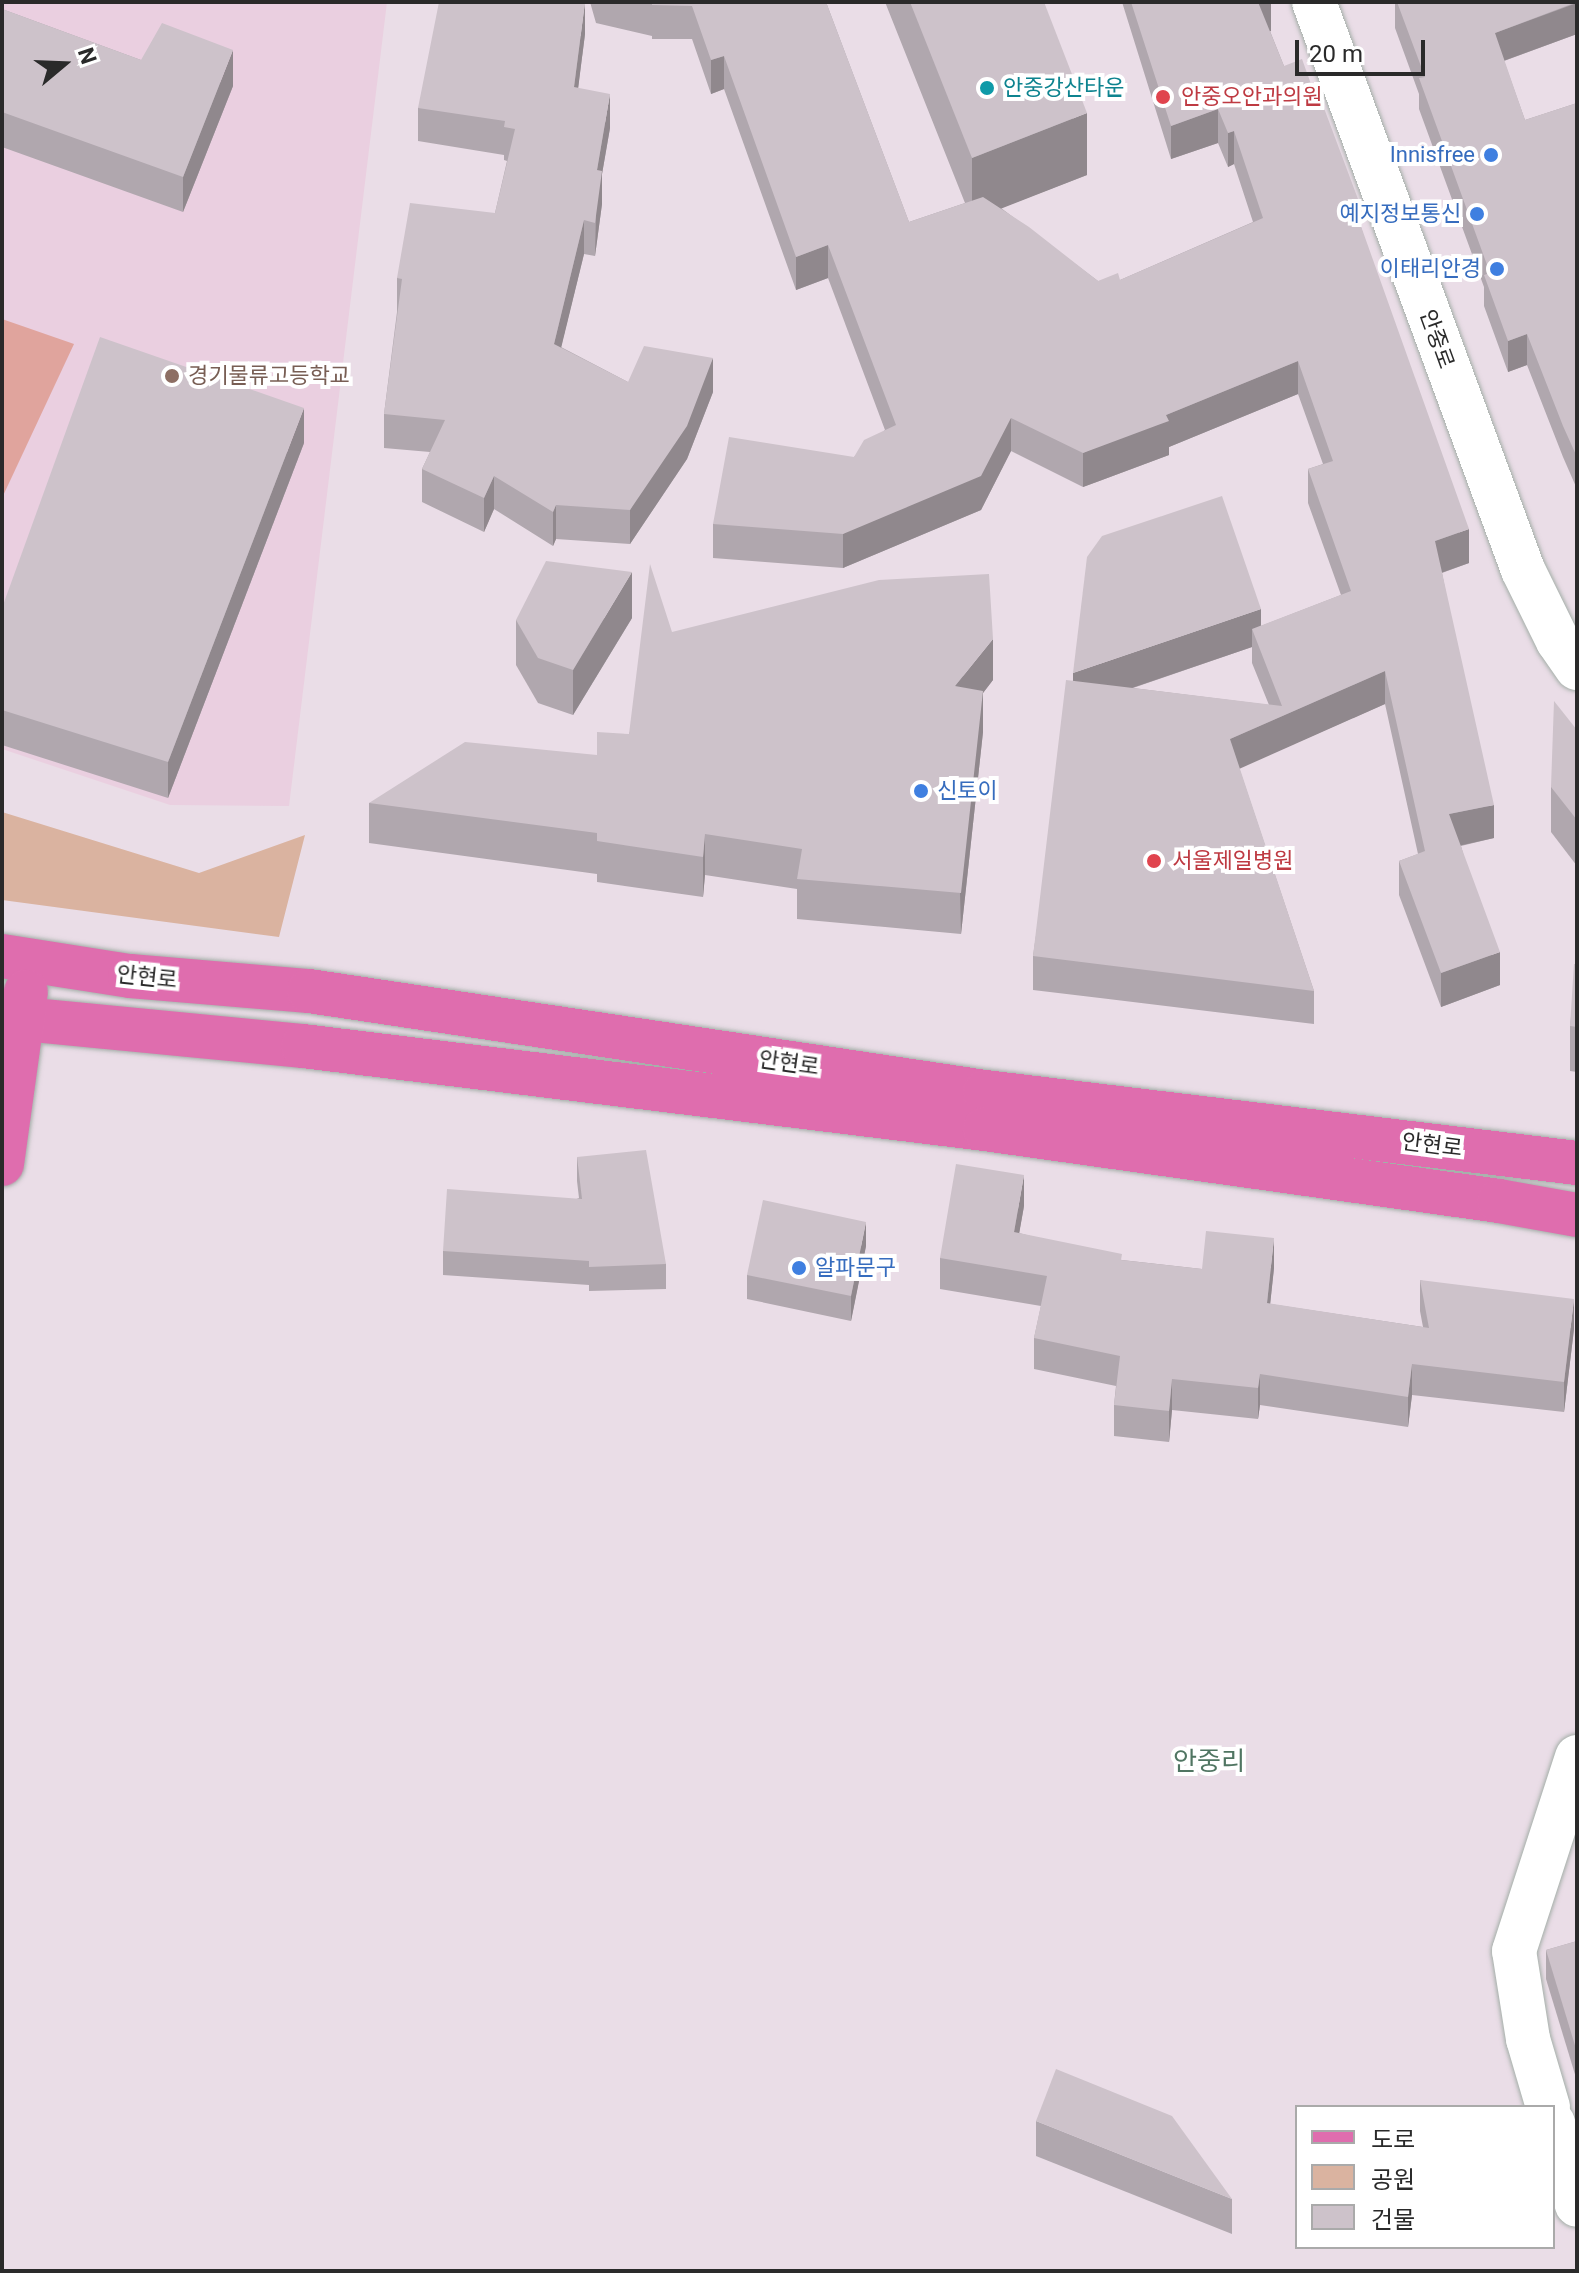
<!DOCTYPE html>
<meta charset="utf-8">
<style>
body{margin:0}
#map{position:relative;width:1579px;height:2273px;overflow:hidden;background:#eadde7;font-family:Roboto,"Noto Sans KR",sans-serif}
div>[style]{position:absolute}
.education>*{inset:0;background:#eacfe0}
.green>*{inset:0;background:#dab3a0}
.pitch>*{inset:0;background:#e0a49d}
.roads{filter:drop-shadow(0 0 2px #a4aea8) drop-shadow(0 0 2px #a4aea8)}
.minor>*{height:44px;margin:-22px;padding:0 22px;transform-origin:22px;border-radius:22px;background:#fff}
.major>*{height:44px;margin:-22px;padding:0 22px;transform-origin:22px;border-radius:22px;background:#df6dae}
.wall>*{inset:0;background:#b0a7ae}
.shaded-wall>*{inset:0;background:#90888d}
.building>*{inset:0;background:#cdc2ca}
.dots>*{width:22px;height:22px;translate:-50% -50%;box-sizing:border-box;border:4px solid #fff;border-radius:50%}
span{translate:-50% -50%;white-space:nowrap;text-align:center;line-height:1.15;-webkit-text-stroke:8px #fff;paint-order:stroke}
.culture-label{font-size:22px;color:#0d838f}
.left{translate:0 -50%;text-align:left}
.health-label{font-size:22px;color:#be3a42}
.shop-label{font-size:22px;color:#366cbe}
.right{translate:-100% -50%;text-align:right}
.street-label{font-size:22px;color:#2a2a2a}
.education-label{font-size:22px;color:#785e54}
.quarter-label{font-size:26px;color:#507562}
.frame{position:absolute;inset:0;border:4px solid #2a2a2a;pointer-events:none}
.legend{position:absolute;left:1295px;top:2105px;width:260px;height:144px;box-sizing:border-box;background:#fff;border:2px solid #aaa;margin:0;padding:10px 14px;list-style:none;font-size:24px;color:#2a2a2a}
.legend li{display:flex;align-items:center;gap:16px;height:40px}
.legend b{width:40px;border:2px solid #aaa}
.north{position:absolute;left:24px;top:24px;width:80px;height:80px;-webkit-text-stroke:6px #fff;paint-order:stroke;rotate:71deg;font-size:22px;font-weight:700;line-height:32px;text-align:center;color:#2a2a2a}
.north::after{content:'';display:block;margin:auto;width:28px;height:36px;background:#2a2a2a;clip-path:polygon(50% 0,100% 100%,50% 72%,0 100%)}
.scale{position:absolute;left:1295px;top:40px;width:130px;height:36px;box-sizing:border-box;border:4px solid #2a2a2a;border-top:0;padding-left:10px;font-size:24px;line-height:28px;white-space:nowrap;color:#2a2a2a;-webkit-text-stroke:6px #fff;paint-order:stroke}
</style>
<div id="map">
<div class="education">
<i style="clip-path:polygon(2px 2px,387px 2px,289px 806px,170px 805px,2px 749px)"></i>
</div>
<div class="green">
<i style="clip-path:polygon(2px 812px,199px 873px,305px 835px,279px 937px,2px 900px)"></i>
</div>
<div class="pitch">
<i style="clip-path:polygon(2px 319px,74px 344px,2px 498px)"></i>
</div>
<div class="roads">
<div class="minor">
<i style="left:1314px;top:2px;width:605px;rotate:69.8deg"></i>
<i style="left:1523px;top:570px;width:79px;rotate:63.8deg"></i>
<i style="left:1558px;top:641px;width:33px;rotate:55deg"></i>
<i style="left:1548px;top:2107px;width:71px;rotate:-106.4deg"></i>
<i style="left:1528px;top:2039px;width:89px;rotate:-99deg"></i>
<i style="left:1514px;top:1951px;width:204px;rotate:-72deg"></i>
<i style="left:1553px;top:2123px;width:85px;rotate:73.7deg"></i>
</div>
<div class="major">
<i style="left:2px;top:956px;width:130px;rotate:8.9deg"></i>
<i style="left:130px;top:976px;width:180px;rotate:4.8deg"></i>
<i style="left:309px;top:991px;width:684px;rotate:8.5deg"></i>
<i style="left:985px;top:1092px;width:596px;rotate:6.84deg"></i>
<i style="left:2px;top:1017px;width:302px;rotate:5.5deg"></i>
<i style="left:303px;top:1046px;width:687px;rotate:6.94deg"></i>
<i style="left:985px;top:1129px;width:519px;rotate:7.97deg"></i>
<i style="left:1499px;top:1201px;width:79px;rotate:10.2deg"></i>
<i style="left:2px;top:1164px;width:174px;rotate:-82.1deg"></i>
</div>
</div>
<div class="wall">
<i style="clip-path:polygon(evenodd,590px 2px,826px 2px,909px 222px,965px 203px,885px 2px,1044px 2px,1087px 175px,1001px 208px,1098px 281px,1120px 280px,1253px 222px,1234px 164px,1228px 167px,1218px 143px,1171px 159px,1122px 2px,1271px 2px,1271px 31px,1270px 31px,1284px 66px,1358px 218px,1469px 563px,1442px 573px,1494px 838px,1461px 846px,1500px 985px,1441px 1007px,1399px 895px,1399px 861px,1418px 854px,1385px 704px,1239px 768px,1314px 991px,1314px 1024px,1033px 990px,1033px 956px,1073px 680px,1261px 626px,1341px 595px,1308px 503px,1308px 469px,1323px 464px,1298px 394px,1169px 447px,1169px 455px,1083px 487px,1011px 451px,981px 510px,843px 568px,713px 558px,713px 524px,854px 457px,885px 430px,828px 278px,796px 290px,724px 89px,711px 94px,692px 39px,652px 39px,652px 36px,596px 23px,590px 2px,1252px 647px,1252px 663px,1269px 705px,1133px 688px,1252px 647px)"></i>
<i style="clip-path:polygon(1395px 2px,1577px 2px,1577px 34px,1504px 61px,1525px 120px,1577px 103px,1577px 489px,1563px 457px,1527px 365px,1508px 372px,1484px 306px,1484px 287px,1419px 109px,1419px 94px,1395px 28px)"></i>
<i style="clip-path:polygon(2px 9px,141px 60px,233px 86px,183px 212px,2px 147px)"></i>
<i style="clip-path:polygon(585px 34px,578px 88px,610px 128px,602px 174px,602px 204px,595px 256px,584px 254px,561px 347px,628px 382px,713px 392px,687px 459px,630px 544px,556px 539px,553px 546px,494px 509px,484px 532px,422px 502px,422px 469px,430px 452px,384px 448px,384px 414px,397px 312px,397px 278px,495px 213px,507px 161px,504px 160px,504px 155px,418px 141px,418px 108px)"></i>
<i style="clip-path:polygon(304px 443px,168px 798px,2px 745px,2px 608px)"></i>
<i style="clip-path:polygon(632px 618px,573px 715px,538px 703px,516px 665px,516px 620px)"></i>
<i style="clip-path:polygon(672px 632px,993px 680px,983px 693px,983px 732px,961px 934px,797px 919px,797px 889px,705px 875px,703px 897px,597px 882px,597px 874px,369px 843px,369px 803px,597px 755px,629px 734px)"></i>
<i style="clip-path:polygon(1577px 730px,1577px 866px,1551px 832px,1551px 787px)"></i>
<i style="clip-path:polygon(1577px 964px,1577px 1072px,1570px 1071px,1570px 1026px)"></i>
<i style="clip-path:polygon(577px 1157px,666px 1264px,666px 1289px,589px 1291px,589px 1285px,443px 1275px,443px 1251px,579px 1198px,577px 1181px)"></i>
<i style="clip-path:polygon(1024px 1206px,1019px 1233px,1122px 1260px,1202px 1269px,1274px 1268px,1270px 1304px,1423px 1327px,1420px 1311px,1420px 1280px,1574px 1329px,1564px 1412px,1412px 1395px,1408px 1427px,1260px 1405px,1258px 1419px,1172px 1410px,1169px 1442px,1114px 1436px,1114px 1405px,1116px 1386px,1034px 1369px,1034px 1338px,1041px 1306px,940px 1289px,940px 1258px)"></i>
<i style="clip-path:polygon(866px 1246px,851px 1321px,747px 1299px,747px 1275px)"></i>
<i style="clip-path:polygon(1577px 1941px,1577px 2081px,1546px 1979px,1546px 1950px)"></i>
<i style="clip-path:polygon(1036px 2121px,1232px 2199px,1232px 2234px,1036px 2156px)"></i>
</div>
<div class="shaded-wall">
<i style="clip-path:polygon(585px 2px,585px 34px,574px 121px,574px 87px)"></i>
<i style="clip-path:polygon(1258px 2px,1271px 2px,1271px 31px,1258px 36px)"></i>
<i style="clip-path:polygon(1577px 3px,1577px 34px,1495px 64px,1495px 33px)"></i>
<i style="clip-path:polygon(233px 50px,233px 86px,183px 212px,183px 177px)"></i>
<i style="clip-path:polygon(724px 56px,724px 89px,711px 94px,711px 60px)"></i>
<i style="clip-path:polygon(610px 94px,610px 128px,602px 174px,602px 204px,595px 256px,597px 170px)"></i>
<i style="clip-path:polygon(1218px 109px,1218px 143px,1171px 159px,1171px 126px)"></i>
<i style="clip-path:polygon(1087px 113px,1087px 175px,972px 220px,972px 158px)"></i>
<i style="clip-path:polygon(1234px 131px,1234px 164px,1228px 167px,1228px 133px)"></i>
<i style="clip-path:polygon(1358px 199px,1358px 232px,1352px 201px)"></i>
<i style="clip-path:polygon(584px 220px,584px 254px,554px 377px,554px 344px)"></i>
<i style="clip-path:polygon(828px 245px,828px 278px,796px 290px,796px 257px)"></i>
<i style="clip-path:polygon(1527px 334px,1527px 365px,1508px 372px,1508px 341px)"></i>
<i style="clip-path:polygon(713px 358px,713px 392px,687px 459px,630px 544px,630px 510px)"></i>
<i style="clip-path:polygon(1298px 361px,1298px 394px,1169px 447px,1169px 455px,1083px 487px,1083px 453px,1166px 415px)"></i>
<i style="clip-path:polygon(304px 408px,304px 443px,168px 798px,168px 762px)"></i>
<i style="clip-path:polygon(1011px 418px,1011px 451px,981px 510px,843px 568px,843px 534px)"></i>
<i style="clip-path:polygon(494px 476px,494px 509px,484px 532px,484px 498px)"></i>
<i style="clip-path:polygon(556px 505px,556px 539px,553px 546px,553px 512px)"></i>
<i style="clip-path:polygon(1469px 529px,1469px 563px,1435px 575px,1435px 541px)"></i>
<i style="clip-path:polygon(632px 572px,632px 618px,573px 715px,573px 670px)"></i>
<i style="clip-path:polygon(1261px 609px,1261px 644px,1252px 629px,1252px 647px,1073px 708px,1073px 673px)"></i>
<i style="clip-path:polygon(993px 639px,993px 680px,983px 693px,983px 732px,961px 934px,955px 686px)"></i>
<i style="clip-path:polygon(1385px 671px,1385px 704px,1230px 773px,1230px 739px)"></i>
<i style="clip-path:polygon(1494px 805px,1494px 838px,1449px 848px,1449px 814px)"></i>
<i style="clip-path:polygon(705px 834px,705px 875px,703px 897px,703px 857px)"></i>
<i style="clip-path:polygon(1500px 952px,1500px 985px,1441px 1007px,1441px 973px)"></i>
<i style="clip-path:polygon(1024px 1175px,1024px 1206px,1014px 1263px,1014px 1232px)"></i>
<i style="clip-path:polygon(866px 1222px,866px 1246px,851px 1321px,851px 1296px)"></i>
<i style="clip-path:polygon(1274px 1238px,1274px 1268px,1267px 1334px,1267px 1303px)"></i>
<i style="clip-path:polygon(1574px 1299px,1574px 1329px,1564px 1412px,1564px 1382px)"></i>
<i style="clip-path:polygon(1412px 1364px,1412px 1395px,1408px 1427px,1408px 1397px)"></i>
<i style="clip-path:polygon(1260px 1374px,1260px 1405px,1258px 1419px,1258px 1388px)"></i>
<i style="clip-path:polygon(1172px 1379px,1172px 1410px,1169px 1442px,1169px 1411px)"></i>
</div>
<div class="building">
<i style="clip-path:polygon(439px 2px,585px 2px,574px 87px,610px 94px,597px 170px,602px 171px,595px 223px,584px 220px,554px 344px,628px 382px,644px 346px,713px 358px,687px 426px,630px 510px,556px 505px,553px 512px,494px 476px,484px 498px,422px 469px,445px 420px,384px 414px,402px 279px,397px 278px,410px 203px,495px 213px,515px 129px,504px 127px,505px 121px,418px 108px)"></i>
<i style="clip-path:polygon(652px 2px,826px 2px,909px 222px,983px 197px,1029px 227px,1098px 281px,1118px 273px,1120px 280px,1263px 218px,1234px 131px,1228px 133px,1218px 109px,1171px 126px,1131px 2px,1258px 2px,1284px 66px,1302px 59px,1320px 109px,1324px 108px,1358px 199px,1352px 201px,1469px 529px,1435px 541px,1494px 805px,1449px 814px,1500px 952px,1441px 973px,1399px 861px,1425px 851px,1385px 671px,1230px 739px,1314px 991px,1033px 956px,1066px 680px,1282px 706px,1252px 629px,1351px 591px,1308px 469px,1333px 461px,1298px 361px,1166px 415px,1169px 421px,1083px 453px,1011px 418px,981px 476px,843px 534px,713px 524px,729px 437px,854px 457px,864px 440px,896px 425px,828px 245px,796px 257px,724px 56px,711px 60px,692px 6px,652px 5px)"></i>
<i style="clip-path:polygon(910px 2px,1044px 2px,1087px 113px,972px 158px)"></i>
<i style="clip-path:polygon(1397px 2px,1577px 2px,1495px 33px,1525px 120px,1577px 103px,1577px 457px,1563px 426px,1527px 334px,1508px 341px,1484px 275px,1490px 273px,1419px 78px,1425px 77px)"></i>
<i style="clip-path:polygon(2px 9px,141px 60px,162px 23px,233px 50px,183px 177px,2px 112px)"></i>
<i style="clip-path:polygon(100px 337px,304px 408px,168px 762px,2px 710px,2px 608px)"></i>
<i style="clip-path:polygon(1222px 496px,1261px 609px,1073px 673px,1087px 557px,1102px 536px)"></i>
<i style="clip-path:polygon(546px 561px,632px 572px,573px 670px,538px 658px,516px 620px)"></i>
<i style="clip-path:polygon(650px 564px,672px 632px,879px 580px,989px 574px,993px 639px,955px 686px,983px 691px,961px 893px,797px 879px,802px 849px,705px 834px,703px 857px,597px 841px,597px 833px,369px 803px,465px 742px,597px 755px,597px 732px,629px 734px)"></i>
<i style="clip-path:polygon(1554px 701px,1577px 730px,1577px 820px,1551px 787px)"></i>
<i style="clip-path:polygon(1574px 964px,1577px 964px,1577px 1027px,1570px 1026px)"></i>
<i style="clip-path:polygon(646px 1150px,666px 1264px,589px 1267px,589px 1261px,443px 1251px,447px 1189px,582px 1199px,577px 1157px)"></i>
<i style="clip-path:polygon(956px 1164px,1024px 1175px,1014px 1232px,1122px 1254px,1121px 1260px,1202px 1269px,1206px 1231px,1274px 1238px,1267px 1303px,1429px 1328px,1420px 1280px,1574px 1299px,1564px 1382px,1412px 1364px,1408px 1397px,1260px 1374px,1258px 1388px,1172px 1379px,1169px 1411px,1114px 1405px,1120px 1356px,1034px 1338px,1047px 1276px,940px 1258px)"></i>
<i style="clip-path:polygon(763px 1200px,866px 1222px,851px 1296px,747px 1275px)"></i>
<i style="clip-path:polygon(1577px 1941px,1577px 2052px,1546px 1950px)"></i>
<i style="clip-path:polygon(1056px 2069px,1172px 2116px,1232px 2199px,1036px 2121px)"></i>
</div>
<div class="dots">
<i style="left:987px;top:88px;background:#0f9aa8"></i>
<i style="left:1163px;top:97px;background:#e0444e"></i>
<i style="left:1491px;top:155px;background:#3f7fe0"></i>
<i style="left:1477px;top:214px;background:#3f7fe0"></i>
<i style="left:1497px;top:269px;background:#3f7fe0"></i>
<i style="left:172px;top:376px;background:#8d6e63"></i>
<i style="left:921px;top:791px;background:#3f7fe0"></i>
<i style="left:1154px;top:861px;background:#e0444e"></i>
<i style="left:799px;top:1268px;background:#3f7fe0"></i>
</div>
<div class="culture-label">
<span class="left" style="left:1003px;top:88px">안중강산타운</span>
</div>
<div class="health-label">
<span class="left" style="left:1181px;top:97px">안중오안과의원</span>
<span class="left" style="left:1172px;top:861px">서울제일병원</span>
</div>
<div class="shop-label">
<span class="right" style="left:1475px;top:155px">Innisfree</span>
<span class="right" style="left:1461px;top:214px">예지정보통신</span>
<span class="right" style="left:1481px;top:269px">이태리안경</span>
<span class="left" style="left:937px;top:791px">신토이</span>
<span class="left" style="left:815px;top:1268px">알파문구</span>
</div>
<div class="street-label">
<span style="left:1437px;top:339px;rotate:70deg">안중로</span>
<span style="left:147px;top:977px;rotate:6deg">안현로</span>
<span style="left:789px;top:1063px;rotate:8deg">안현로</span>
<span style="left:1432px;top:1145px;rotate:7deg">안현로</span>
</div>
<div class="education-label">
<span class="left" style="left:188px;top:376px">경기물류고등학교</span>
</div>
<div class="quarter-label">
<span style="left:1209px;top:1762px">안중리</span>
</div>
<div class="frame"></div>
<ul class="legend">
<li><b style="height:10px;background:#df6dae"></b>도로</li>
<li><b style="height:22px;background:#dab3a0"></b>공원</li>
<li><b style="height:22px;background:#cdc2ca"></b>건물</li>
</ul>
<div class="north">N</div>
<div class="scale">20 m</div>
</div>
